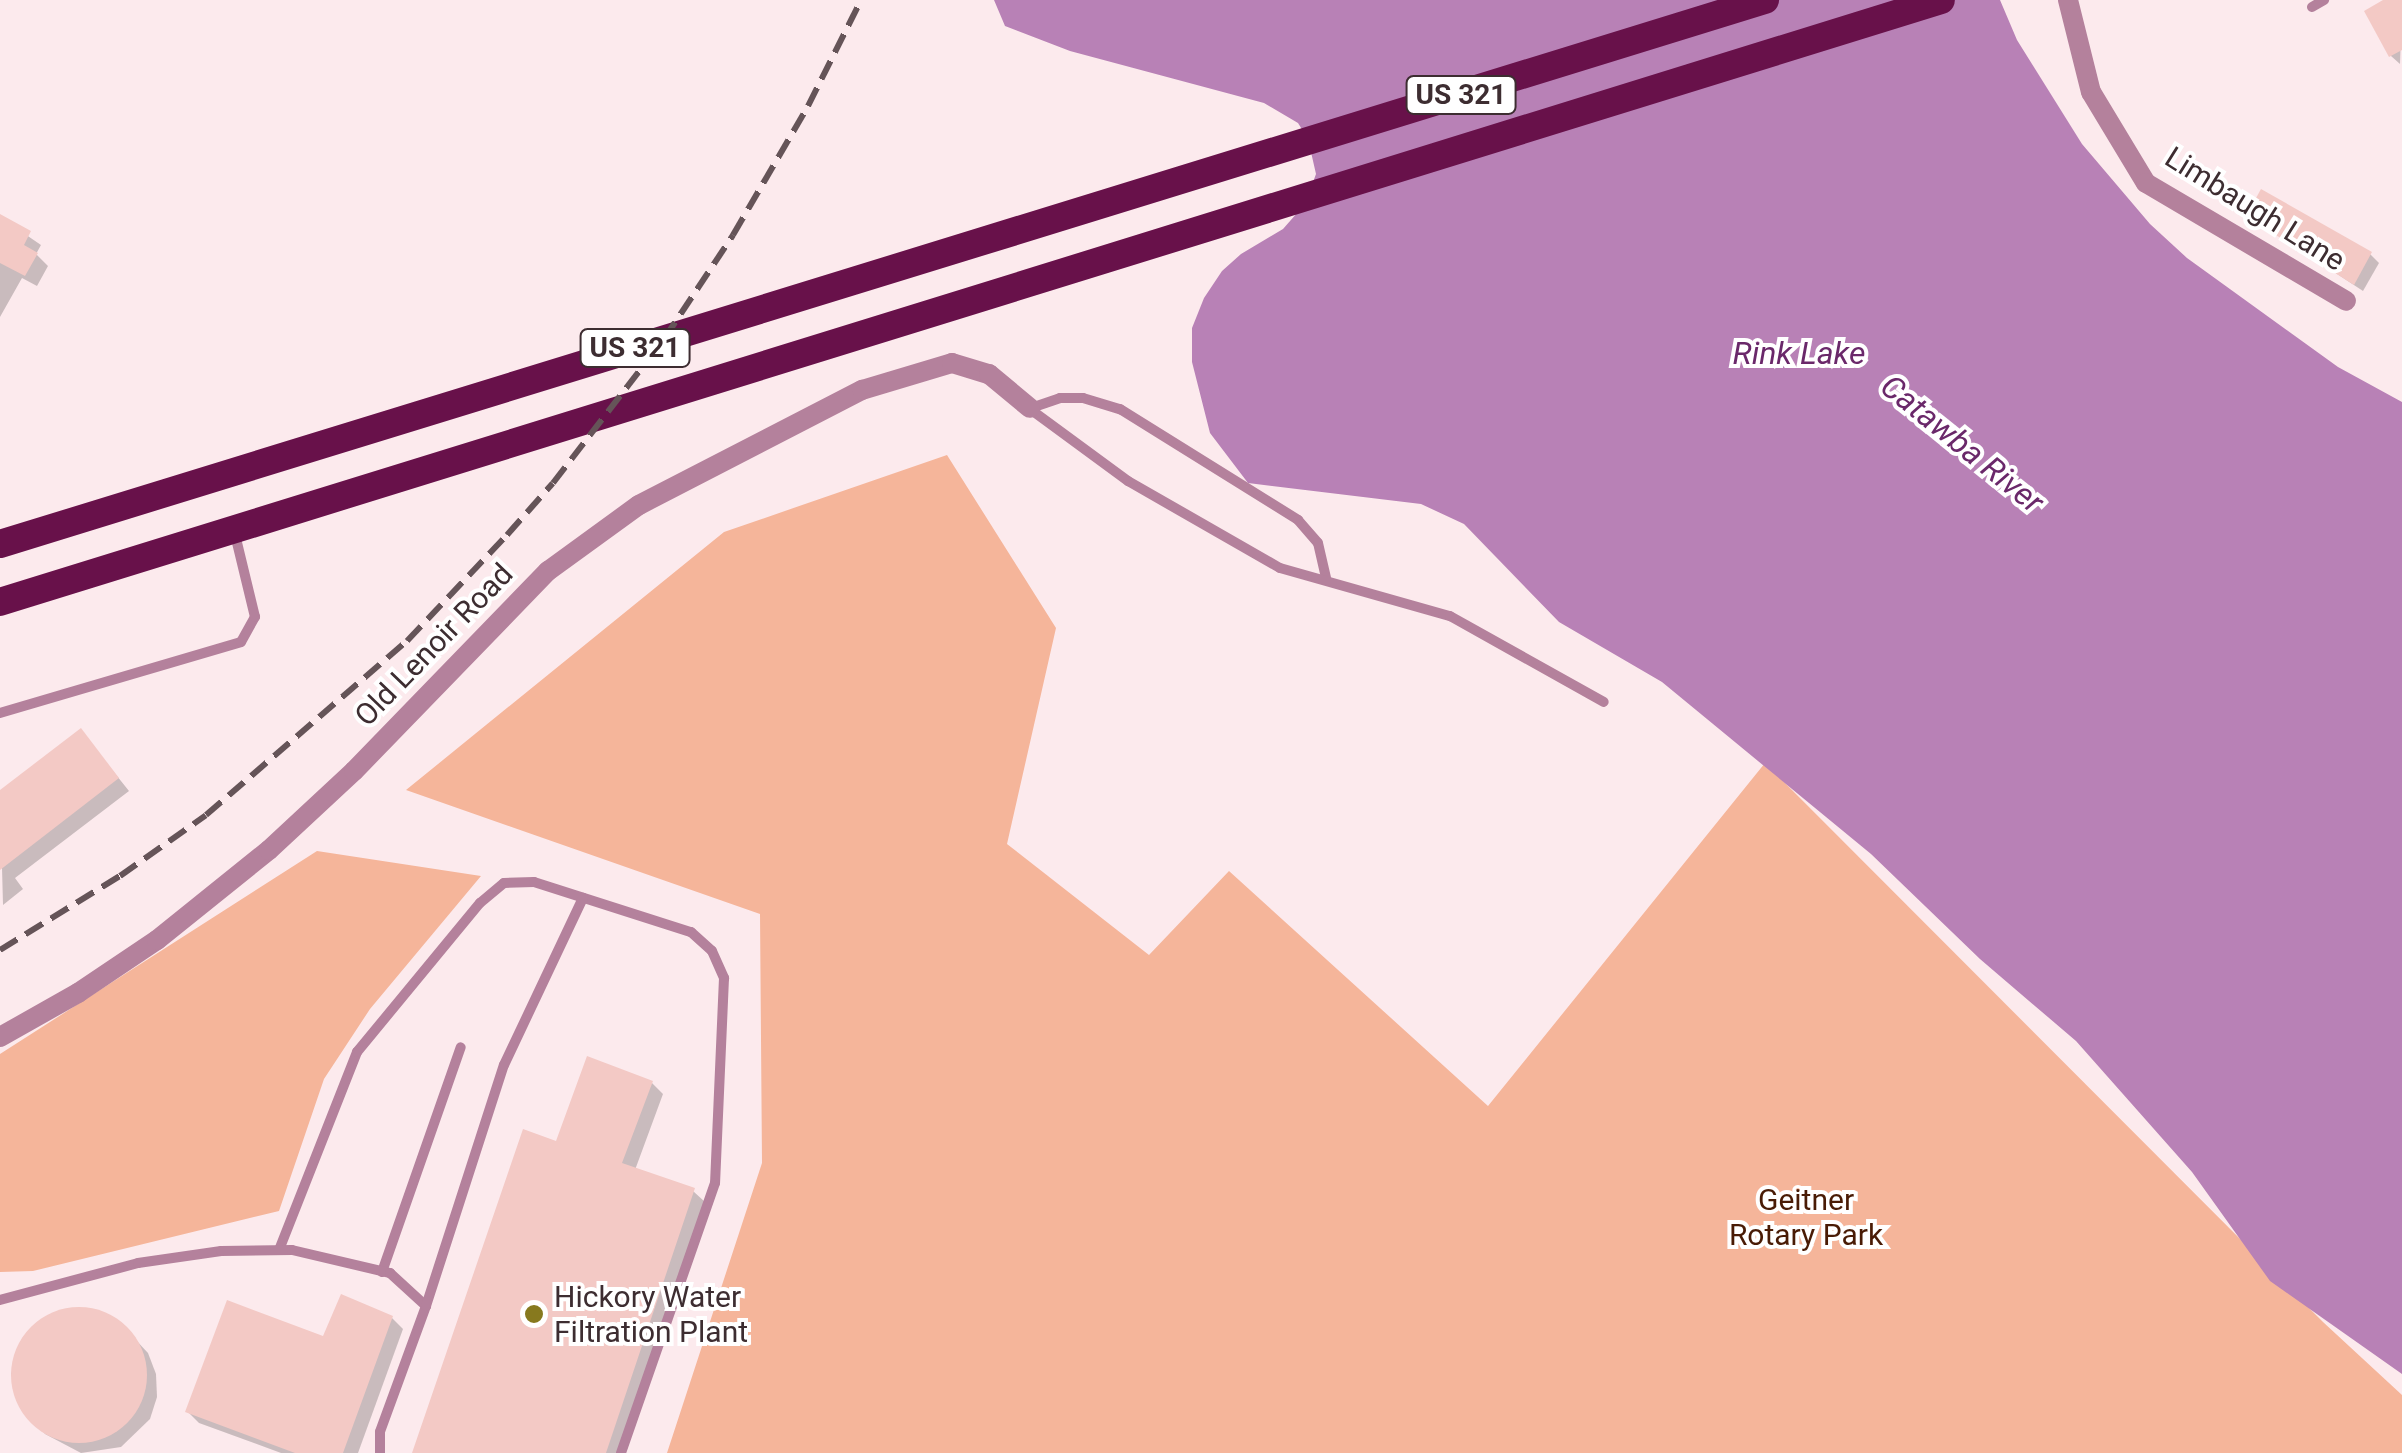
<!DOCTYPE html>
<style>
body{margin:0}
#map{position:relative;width:2402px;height:1453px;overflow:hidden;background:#fceaed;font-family:Roboto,sans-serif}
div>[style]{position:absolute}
.green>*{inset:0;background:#f5b59a}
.water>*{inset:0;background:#b881b6}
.shadow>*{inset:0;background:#0003}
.building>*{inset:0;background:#f3c9c5}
.round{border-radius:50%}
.service>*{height:10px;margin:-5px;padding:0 5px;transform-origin:5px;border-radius:5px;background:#b4819c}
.minor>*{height:20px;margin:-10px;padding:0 10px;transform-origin:10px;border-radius:10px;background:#b4819c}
.trunk>*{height:28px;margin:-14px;padding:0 14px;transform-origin:14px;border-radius:14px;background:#68114a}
.rail>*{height:6px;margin-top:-3px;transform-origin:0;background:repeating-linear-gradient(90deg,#655458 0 20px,transparent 0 30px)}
.dots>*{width:28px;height:28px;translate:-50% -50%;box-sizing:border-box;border:5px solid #fff;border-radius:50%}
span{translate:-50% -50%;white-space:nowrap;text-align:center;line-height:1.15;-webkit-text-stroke:8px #fff;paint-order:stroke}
.shield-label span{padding:2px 8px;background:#fff;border:2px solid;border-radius:8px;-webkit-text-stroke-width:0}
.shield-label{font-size:28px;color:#3d2d31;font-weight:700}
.street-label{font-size:30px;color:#3d2d31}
.park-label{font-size:30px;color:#491b05}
.poi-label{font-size:30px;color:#3d2d31}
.left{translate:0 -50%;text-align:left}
.water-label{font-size:32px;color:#6a286a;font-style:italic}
</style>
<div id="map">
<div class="green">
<i style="clip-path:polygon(947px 455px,1056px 628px,1007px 844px,1149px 955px,1229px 871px,1488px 1106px,1765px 763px,2323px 1322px,2402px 1395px,2402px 1453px,667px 1453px,762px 1163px,760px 914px,406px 790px,724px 532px)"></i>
<i style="clip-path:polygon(317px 851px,481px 876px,370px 1009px,324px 1079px,279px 1211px,33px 1271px,0 1272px,0 1054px)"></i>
</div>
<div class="water">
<i style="clip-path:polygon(994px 0,2000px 0,2017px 40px,2082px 144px,2150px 224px,2187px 258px,2338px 367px,2402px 402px,2402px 1374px,2270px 1281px,2192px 1172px,2076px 1041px,1980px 959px,1871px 854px,1662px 682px,1559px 622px,1464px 524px,1421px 504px,1248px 483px,1210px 433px,1192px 362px,1192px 328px,1204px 298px,1222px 271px,1241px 254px,1283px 229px,1305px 204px,1316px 174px,1308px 139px,1298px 123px,1264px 103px,1070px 51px,1005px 26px)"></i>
</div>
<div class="shadow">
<i style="clip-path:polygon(2388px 0,2402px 3px,2400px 64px,2391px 56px)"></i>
<i style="clip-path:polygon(2249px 216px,2370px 254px,2379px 263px,2363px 291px)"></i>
<i style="clip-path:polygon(0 217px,41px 245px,36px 254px,48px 266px,37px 286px,22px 278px,0 317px)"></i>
<i style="clip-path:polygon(81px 731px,129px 791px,15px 878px,23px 889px,3px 905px,0 794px)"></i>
<i style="clip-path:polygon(652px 1083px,663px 1094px,635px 1170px,693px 1191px,705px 1202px,620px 1453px,415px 1453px,557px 1144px)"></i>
<i style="clip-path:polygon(77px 1309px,99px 1312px,120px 1323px,148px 1353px,156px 1374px,157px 1397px,150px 1419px,121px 1447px,81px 1453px,45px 1434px,20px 1404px,11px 1374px,22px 1344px,36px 1326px,55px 1314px)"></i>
<i style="clip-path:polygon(392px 1318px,403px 1329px,358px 1453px,281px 1453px,199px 1423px,188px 1412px,325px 1339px)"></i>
</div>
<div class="building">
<i style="clip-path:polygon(2383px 0,2402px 0,2402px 50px,2389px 57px,2364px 11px)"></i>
<i style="clip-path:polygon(2261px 189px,2372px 252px,2354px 285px,2246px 216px)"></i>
<i style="clip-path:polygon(0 214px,31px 231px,24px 245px,38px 253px,25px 276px,0 263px)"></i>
<i style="clip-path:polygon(81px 728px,119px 778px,0 870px,0 790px)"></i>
<i style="clip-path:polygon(587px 1056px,653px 1081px,622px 1163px,695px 1188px,606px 1453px,412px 1453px,523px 1129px,556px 1141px)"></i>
<i style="clip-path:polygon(341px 1294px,393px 1316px,343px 1453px,295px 1453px,185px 1412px,227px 1300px,323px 1336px)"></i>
<i class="round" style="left:11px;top:1307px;width:136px;height:136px"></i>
</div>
<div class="service">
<i style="left:2312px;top:7px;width:14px;rotate:-30deg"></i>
<i style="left:1031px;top:408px;width:31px;rotate:-19deg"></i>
<i style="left:1060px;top:398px;width:23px"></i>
<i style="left:1083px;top:398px;width:39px;rotate:17deg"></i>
<i style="left:1120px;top:409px;width:210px;rotate:31.9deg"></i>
<i style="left:1298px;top:520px;width:30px;rotate:49deg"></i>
<i style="left:1318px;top:543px;width:37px;rotate:77deg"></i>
<i style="left:1030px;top:409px;width:122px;rotate:36.3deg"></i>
<i style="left:1128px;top:481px;width:175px;rotate:29.8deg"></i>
<i style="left:1280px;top:568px;width:177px;rotate:15.8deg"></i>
<i style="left:1450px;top:616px;width:176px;rotate:29.2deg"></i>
<i style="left:0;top:713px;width:251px;rotate:-16.4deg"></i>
<i style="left:241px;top:642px;width:29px;rotate:-61deg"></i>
<i style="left:255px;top:617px;width:89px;rotate:-103.6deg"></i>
<i style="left:279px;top:1250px;width:213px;rotate:-68.5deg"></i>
<i style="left:357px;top:1052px;width:193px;rotate:-50.5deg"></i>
<i style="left:480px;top:903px;width:31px;rotate:-40deg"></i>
<i style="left:504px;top:883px;width:30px;rotate:-2deg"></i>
<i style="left:534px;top:882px;width:165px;rotate:17.7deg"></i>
<i style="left:691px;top:932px;width:28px;rotate:42deg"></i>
<i style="left:712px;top:951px;width:30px;rotate:66deg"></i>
<i style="left:724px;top:978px;width:205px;rotate:92.5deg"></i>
<i style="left:715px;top:1183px;width:286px;rotate:109.2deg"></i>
<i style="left:382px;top:1272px;width:238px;rotate:-70.7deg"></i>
<i style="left:0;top:1300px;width:143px;rotate:-15deg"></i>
<i style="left:138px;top:1263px;width:84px;rotate:-8.2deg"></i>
<i style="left:221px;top:1251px;width:71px;rotate:-0.8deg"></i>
<i style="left:292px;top:1250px;width:101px;rotate:13.2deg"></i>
<i style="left:390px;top:1273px;width:49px;rotate:42.5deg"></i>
<i style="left:426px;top:1306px;width:134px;rotate:110.1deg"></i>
<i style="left:380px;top:1432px;width:21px;rotate:90deg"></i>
<i style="left:426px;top:1306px;width:253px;rotate:-72.1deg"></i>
<i style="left:504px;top:1065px;width:185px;rotate:-64.7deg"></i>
</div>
<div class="minor">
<i style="left:2068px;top:0;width:95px;rotate:76deg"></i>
<i style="left:2091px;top:92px;width:106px;rotate:58.9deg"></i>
<i style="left:2146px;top:183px;width:232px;rotate:30.5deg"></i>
<i style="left:0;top:1037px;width:90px;rotate:-29.4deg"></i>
<i style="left:78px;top:993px;width:95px;rotate:-33.9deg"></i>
<i style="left:157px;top:940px;width:144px;rotate:-38.8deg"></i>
<i style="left:269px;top:850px;width:116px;rotate:-42.9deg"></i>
<i style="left:354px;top:771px;width:279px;rotate:-45.9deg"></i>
<i style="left:548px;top:571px;width:112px;rotate:-36deg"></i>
<i style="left:639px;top:505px;width:251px;rotate:-27.3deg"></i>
<i style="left:862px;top:390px;width:94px;rotate:-16.7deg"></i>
<i style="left:952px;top:363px;width:39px;rotate:17deg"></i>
<i style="left:989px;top:374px;width:53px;rotate:39.7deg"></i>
</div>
<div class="trunk">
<i style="left:0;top:544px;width:1847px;rotate:-17.13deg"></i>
<i style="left:0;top:602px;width:2032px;rotate:-17.23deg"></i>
</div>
<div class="rail">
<i style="left:0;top:950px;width:141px;rotate:-31.7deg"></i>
<i style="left:120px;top:876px;width:105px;rotate:-35.3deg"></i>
<i style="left:206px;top:815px;width:266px;rotate:-40.9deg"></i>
<i style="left:407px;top:641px;width:146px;rotate:-46.7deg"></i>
<i style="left:507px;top:535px;width:69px;rotate:-48.5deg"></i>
<i style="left:553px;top:483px;width:182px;rotate:-52.4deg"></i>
<i style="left:664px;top:339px;width:125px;rotate:-56.4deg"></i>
<i style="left:733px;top:235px;width:149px;rotate:-59.8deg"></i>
<i style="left:808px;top:106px;width:119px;rotate:-63.4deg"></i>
</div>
<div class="dots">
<i style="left:534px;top:1314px;background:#87791e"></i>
</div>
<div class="shield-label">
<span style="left:1461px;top:95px">US 321</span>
<span style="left:635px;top:348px">US 321</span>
</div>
<div class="street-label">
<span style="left:2255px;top:209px;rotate:32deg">Limbaugh Lane</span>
<span style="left:434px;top:645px;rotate:-46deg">Old Lenoir Road</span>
</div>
<div class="park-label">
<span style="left:1806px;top:1217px">Geitner<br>Rotary Park</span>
</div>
<div class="poi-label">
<span class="left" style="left:554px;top:1314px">Hickory Water<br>Filtration Plant</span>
</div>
<div class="water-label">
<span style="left:1799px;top:353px">Rink Lake</span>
<span style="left:1962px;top:444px;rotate:39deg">Catawba River</span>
</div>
</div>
